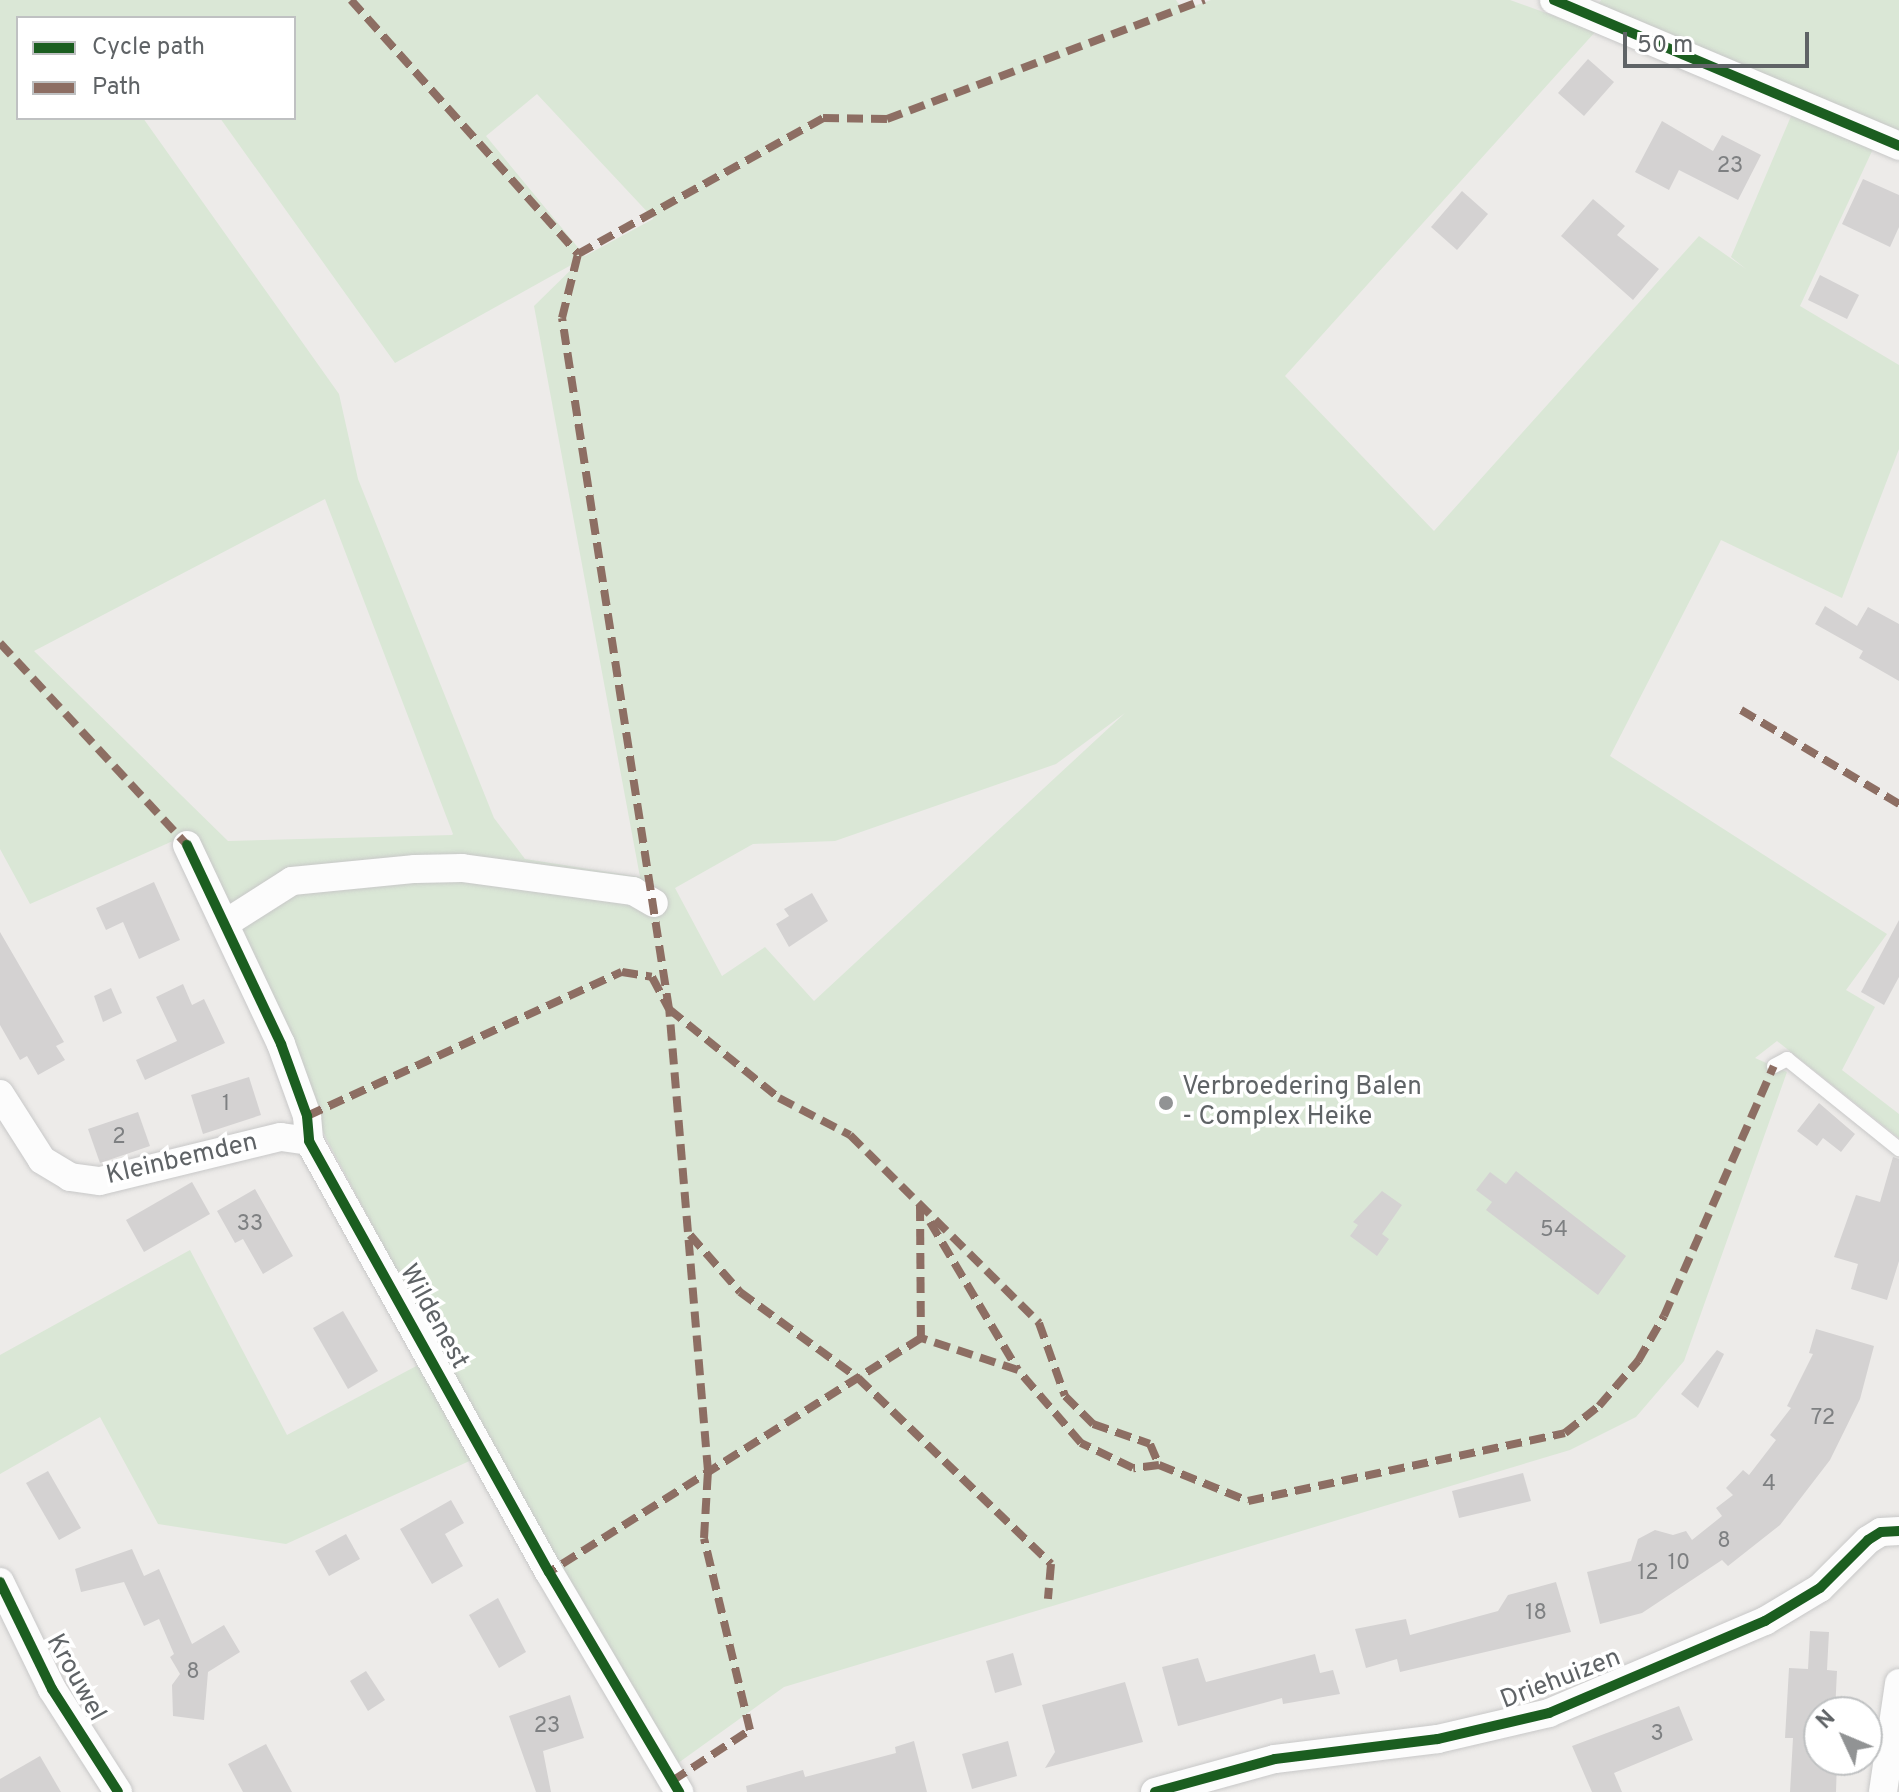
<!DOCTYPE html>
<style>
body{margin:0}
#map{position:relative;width:1899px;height:1792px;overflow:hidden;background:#edebe9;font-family:Overpass,sans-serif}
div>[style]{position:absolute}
.green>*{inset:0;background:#dae7d6}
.building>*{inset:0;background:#d4d2d2}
.roads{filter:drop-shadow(0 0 2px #c8c8c8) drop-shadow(0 0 2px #c8c8c8)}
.service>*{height:14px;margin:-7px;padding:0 7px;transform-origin:7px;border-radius:7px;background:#fcfcfc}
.minor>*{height:28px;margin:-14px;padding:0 14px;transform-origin:14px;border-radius:14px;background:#fcfcfc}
.quiet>*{height:8px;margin-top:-4px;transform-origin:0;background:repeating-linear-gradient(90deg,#8d6e63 0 16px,transparent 0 24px)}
.cycleway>*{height:10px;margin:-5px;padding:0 5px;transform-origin:5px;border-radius:5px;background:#1b5e20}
.dots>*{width:22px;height:22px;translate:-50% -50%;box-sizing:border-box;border:4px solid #fff;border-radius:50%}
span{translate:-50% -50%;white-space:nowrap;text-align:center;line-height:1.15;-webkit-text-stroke:7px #fff;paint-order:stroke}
.number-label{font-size:22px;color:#7e8082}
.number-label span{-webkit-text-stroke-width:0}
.poi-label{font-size:26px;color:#5f6366}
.left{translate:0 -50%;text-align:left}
.street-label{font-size:26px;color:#5f6366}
.legend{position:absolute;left:16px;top:16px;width:280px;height:104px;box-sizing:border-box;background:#fff;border:2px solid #bfc1c2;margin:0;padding:10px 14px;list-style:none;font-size:24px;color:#5f6366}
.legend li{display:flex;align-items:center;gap:16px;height:40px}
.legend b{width:40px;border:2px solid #bfc1c2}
.north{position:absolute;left:1803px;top:1696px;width:80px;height:80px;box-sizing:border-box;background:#fff;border:2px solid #bfc1c2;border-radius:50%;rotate:314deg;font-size:22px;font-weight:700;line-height:32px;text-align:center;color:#5f6366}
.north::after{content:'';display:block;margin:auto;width:28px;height:36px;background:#919394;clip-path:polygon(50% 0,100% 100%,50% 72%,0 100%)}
.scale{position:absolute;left:1623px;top:32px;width:186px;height:36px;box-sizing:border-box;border:4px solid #5f6366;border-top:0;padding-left:10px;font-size:24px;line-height:28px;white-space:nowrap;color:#5f6366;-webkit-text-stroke:6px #fff;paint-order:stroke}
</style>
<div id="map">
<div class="green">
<i style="clip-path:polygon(evenodd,0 0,1176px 0,1183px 10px,1211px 0,1510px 0,1596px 31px,1285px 376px,1434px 531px,1699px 236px,1746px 269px,1731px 257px,1792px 114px,1873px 149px,1800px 306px,1899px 365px,1899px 449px,1842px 598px,1721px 540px,1610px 756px,1887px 934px,1846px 990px,1875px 1007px,1842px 1070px,1899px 1114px,1899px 1138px,1777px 1041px,1755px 1058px,1787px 1072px,1684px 1361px,1636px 1417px,1570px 1450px,784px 1687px,674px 1766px,546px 1551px,326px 1138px,191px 839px,173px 841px,30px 904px,0 849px,0 0,18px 18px,294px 18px,294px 118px,220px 118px,395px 363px,582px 259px,534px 306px,640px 877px,525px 859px,494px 818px,358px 479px,339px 394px,143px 118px,18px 118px,18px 18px,0 0,537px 94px,653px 218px,653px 219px,585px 256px,486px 136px,537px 94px,0 0,325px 499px,453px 834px,452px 835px,228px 841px,34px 651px,325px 499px,0 0,1125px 713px,814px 1001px,765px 947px,722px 976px,675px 888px,753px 844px,835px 841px,1056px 764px,1125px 713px)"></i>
<i style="clip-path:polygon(1601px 0,1899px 0,1899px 138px,1598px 5px)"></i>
<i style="clip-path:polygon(190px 1250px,287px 1435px,420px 1364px,474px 1459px,286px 1544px,158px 1524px,100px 1417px,0 1474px,0 1355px)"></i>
</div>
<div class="building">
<i style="clip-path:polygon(1588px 59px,1614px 82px,1584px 116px,1558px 93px)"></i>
<i style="clip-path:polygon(1662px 121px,1713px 151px,1722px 135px,1761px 155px,1738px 200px,1679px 170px,1669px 190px,1635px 172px)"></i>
<i style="clip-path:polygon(1863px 179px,1899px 195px,1899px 227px,1890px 247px,1842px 224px)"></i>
<i style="clip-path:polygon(1462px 191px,1488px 214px,1457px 250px,1431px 227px)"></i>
<i style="clip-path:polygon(1593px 199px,1625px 226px,1617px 235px,1659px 269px,1633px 300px,1561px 236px)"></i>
<i style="clip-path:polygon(1820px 275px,1859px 295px,1847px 319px,1808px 300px)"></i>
<i style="clip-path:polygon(1825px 606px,1857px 626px,1868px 607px,1899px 624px,1899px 681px,1859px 658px,1863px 651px,1815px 624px)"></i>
<i style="clip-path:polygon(154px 882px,180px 940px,139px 959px,123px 922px,106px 930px,96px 908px)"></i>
<i style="clip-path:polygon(812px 893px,828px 921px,789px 947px,776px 924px,789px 916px,784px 909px)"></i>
<i style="clip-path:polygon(1899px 920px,1899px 977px,1884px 1005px,1861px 992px)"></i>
<i style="clip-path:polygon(0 932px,64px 1042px,56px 1046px,65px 1060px,38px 1075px,27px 1056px,20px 1060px,0 1025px)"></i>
<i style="clip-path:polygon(183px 984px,192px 1005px,204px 999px,225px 1043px,145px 1080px,136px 1060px,177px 1041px,156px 997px)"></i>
<i style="clip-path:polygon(111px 988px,122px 1013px,103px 1022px,94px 996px)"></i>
<i style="clip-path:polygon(249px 1077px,261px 1115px,203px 1134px,191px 1095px)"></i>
<i style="clip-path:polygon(1819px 1103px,1855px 1134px,1841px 1152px,1823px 1138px,1817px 1146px,1797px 1131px)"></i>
<i style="clip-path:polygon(138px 1112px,150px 1146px,100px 1163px,88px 1129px)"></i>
<i style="clip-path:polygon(1893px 1157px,1899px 1159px,1899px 1261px,1887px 1300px,1851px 1289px,1858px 1264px,1834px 1257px,1856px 1195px,1880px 1202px)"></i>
<i style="clip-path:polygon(1516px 1171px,1626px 1256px,1598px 1295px,1486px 1210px,1492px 1202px,1476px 1190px,1490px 1172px,1506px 1184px)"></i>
<i style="clip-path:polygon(192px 1182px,210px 1214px,144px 1252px,126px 1220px)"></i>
<i style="clip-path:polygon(255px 1189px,293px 1256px,263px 1274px,243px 1239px,235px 1243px,217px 1211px)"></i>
<i style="clip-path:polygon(1382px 1191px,1402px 1205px,1382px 1234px,1389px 1239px,1377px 1256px,1350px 1236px,1358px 1225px,1353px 1222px)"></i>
<i style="clip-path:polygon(343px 1311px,378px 1371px,348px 1389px,313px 1328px)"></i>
<i style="clip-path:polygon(1816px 1329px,1874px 1346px,1860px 1399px,1830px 1460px,1780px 1525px,1728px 1566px,1722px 1560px,1642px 1613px,1600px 1624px,1587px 1572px,1631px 1561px,1638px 1539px,1655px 1530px,1673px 1535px,1686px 1531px,1692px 1540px,1722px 1516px,1716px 1508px,1733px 1495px,1726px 1488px,1743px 1470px,1749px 1475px,1776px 1440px,1770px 1435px,1791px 1408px,1787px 1406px,1813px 1354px,1809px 1353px)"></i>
<i style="clip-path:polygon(1717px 1350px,1724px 1354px,1698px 1408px,1681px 1394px)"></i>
<i style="clip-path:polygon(48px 1471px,81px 1528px,59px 1540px,26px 1483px)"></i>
<i style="clip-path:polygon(1523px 1473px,1531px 1501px,1459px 1518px,1452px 1491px)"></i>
<i style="clip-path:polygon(451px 1500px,464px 1523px,445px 1534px,463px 1566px,432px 1584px,400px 1529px)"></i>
<i style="clip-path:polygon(346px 1534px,360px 1559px,329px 1576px,315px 1551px)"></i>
<i style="clip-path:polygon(132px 1549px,144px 1576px,159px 1569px,192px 1644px,224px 1625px,240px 1652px,208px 1672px,204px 1720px,173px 1716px,172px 1685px,180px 1674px,170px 1657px,174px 1654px,159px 1619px,144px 1626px,124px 1582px,81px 1592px,75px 1569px)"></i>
<i style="clip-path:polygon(1556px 1582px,1571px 1632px,1400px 1672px,1397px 1659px,1366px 1668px,1355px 1629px,1406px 1619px,1410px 1635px,1498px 1611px,1508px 1595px)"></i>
<i style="clip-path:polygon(498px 1598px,526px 1652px,499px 1668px,469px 1615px)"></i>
<i style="clip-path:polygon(1810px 1631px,1829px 1632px,1827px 1670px,1837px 1671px,1835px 1712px,1819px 1712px,1819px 1760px,1837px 1760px,1836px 1792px,1790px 1792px,1793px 1738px,1785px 1738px,1789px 1668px,1808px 1669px)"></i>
<i style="clip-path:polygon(1013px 1653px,1022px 1685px,995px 1693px,986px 1661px)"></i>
<i style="clip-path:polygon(1315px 1654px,1320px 1673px,1333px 1670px,1340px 1694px,1283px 1704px,1282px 1698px,1178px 1726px,1162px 1667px,1198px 1658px,1206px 1682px)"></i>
<i style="clip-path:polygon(366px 1671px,385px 1700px,368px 1711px,350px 1681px)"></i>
<i style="clip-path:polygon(1125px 1682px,1143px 1742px,1045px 1768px,1055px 1752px,1042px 1705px)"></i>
<i style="clip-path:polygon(570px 1695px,584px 1738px,543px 1751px,551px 1792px,536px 1792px,509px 1716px)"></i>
<i style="clip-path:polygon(1679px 1706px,1693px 1740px,1614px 1773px,1622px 1792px,1592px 1792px,1572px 1746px)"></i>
<i style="clip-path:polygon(914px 1741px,927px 1792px,747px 1792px,746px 1786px,803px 1770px,805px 1777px,896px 1753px,895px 1747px)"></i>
<i style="clip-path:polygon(1008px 1741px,1017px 1776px,972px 1789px,962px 1754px)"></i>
<i style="clip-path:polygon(266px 1744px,292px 1792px,243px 1792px,228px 1764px)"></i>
<i style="clip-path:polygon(40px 1756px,61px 1792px,0 1792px,0 1779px)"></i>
</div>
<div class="roads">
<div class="service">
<i style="left:1774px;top:1066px;width:15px;rotate:-28deg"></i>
<i style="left:1787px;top:1059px;width:144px;rotate:38.8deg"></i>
</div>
<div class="minor">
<i style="left:1554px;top:0;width:375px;rotate:22.9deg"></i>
<i style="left:187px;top:845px;width:220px;rotate:64.7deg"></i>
<i style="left:281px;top:1044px;width:77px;rotate:70.1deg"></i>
<i style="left:307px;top:1116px;width:25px;rotate:85deg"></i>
<i style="left:309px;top:1141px;width:493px;rotate:60.9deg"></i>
<i style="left:549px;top:1572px;width:256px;rotate:59.4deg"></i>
<i style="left:226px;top:923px;width:78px;rotate:-32.5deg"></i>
<i style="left:292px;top:881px;width:124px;rotate:-5.6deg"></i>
<i style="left:415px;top:869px;width:47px;rotate:-1.2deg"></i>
<i style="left:462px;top:868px;width:173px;rotate:7.7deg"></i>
<i style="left:633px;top:891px;width:24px;rotate:30deg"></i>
<i style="left:0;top:1094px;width:78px;rotate:57.5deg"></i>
<i style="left:42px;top:1160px;width:33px;rotate:31deg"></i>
<i style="left:70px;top:1177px;width:30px;rotate:8deg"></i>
<i style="left:100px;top:1181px;width:186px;rotate:-13.7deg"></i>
<i style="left:281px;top:1137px;width:28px;rotate:8deg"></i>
<i style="left:0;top:1582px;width:119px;rotate:64.1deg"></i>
<i style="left:52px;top:1689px;width:122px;rotate:57.3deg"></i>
<i style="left:1155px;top:1792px;width:124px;rotate:-15.4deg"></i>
<i style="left:1275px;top:1759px;width:164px;rotate:-7deg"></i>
<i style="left:1438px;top:1739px;width:114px;rotate:-13.2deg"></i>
<i style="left:1549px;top:1713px;width:235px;rotate:-23.1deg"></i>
<i style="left:1765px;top:1621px;width:64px;rotate:-31deg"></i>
<i style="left:1820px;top:1588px;width:68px;rotate:-45deg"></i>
<i style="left:1868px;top:1540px;width:15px;rotate:-32deg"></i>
<i style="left:1881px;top:1532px;width:18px;rotate:-3deg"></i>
<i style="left:1883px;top:1792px;width:110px;rotate:-81.6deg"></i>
</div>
</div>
<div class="quiet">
<i style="left:351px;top:0;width:341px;rotate:48.2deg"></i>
<i style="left:0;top:643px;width:275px;rotate:47.2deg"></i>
<i style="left:1741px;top:710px;width:184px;rotate:30.7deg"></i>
<i style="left:307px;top:1116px;width:346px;rotate:-24.6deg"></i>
<i style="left:622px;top:972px;width:30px;rotate:9deg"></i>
<i style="left:652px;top:977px;width:36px;rotate:62deg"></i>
<i style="left:669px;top:1009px;width:141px;rotate:39deg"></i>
<i style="left:779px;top:1098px;width:80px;rotate:27.5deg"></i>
<i style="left:850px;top:1135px;width:267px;rotate:44.8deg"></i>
<i style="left:1039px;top:1323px;width:77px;rotate:70.4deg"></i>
<i style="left:1065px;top:1396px;width:40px;rotate:45deg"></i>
<i style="left:1093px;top:1424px;width:60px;rotate:19.3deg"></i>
<i style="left:1150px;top:1444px;width:23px;rotate:67deg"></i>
<i style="left:1159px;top:1465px;width:26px;rotate:173deg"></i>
<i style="left:1133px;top:1468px;width:58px;rotate:-154.3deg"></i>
<i style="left:1081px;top:1443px;width:96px;rotate:-130.8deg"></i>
<i style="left:1018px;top:1370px;width:102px;rotate:-161.7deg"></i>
<i style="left:921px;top:1338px;width:439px;rotate:147.8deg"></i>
<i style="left:920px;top:1205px;width:133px;rotate:89.6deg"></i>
<i style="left:930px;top:1222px;width:172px;rotate:59.3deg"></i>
<i style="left:690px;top:1235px;width:76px;rotate:48.7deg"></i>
<i style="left:740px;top:1292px;width:146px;rotate:36.1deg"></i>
<i style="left:858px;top:1378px;width:268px;rotate:43.9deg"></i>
<i style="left:1051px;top:1564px;width:35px;rotate:95deg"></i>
<i style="left:1159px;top:1465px;width:96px;rotate:22deg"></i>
<i style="left:1248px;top:1501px;width:324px;rotate:-12.1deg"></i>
<i style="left:1565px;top:1433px;width:43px;rotate:-38.5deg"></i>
<i style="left:1599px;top:1406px;width:60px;rotate:-49.1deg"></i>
<i style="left:1638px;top:1361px;width:52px;rotate:-60deg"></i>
<i style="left:1664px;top:1316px;width:273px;rotate:-66.3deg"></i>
<i style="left:672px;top:1781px;width:93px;rotate:-33.2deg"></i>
<i style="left:750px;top:1730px;width:197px;rotate:-103.5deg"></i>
<i style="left:704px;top:1538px;width:67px;rotate:-86.6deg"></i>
<i style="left:708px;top:1471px;width:464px;rotate:-94.8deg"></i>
<i style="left:669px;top:1009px;width:699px;rotate:-98.8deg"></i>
<i style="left:562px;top:318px;width:66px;rotate:-76deg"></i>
<i style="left:578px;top:254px;width:280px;rotate:-29deg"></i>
<i style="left:823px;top:118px;width:64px;rotate:0.9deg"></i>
<i style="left:887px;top:119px;width:339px;rotate:-20.6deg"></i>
</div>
<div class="cycleway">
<i style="left:1554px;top:0;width:375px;rotate:22.9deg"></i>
<i style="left:187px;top:845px;width:220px;rotate:64.7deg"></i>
<i style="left:281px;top:1044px;width:77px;rotate:70.1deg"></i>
<i style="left:307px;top:1116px;width:25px;rotate:85deg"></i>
<i style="left:309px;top:1141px;width:493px;rotate:60.9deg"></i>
<i style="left:549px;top:1572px;width:256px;rotate:59.4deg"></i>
<i style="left:0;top:1582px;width:119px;rotate:64.1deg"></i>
<i style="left:52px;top:1689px;width:122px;rotate:57.3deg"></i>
<i style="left:1155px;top:1792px;width:124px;rotate:-15.4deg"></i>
<i style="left:1275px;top:1759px;width:164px;rotate:-7deg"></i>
<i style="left:1438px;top:1739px;width:114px;rotate:-13.2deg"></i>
<i style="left:1549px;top:1713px;width:235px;rotate:-23.1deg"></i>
<i style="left:1765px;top:1621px;width:64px;rotate:-31deg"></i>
<i style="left:1820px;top:1588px;width:68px;rotate:-45deg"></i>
<i style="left:1868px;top:1540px;width:15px;rotate:-32deg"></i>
<i style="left:1881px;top:1532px;width:18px;rotate:-3deg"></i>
</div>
<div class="dots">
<i style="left:1166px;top:1103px;background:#919394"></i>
</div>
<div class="number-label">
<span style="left:1730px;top:167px">23</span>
<span style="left:226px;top:1105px">1</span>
<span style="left:119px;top:1138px">2</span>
<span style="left:250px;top:1225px">33</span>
<span style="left:1554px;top:1231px">54</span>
<span style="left:1823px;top:1419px">72</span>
<span style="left:1769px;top:1485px">4</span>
<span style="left:1724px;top:1542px">8</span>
<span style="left:1679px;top:1564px">10</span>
<span style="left:1648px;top:1574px">12</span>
<span style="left:1536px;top:1614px">18</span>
<span style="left:193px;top:1673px">8</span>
<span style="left:547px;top:1727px">23</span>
<span style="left:1657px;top:1735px">3</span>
</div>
<div class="poi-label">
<span class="left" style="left:1182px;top:1103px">Verbroedering Balen<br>- Complex Heike</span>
</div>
<div class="street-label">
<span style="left:182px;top:1160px;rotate:-13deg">Kleinbemden</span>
<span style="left:433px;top:1317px;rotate:61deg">Wildenest</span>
<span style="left:75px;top:1678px;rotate:61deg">Krouwel</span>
<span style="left:1561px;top:1680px;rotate:-21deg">Driehuizen</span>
</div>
<ul class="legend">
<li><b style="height:10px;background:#1b5e20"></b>Cycle path</li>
<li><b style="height:10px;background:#8d6e63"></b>Path</li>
</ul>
<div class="north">N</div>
<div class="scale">50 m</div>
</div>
